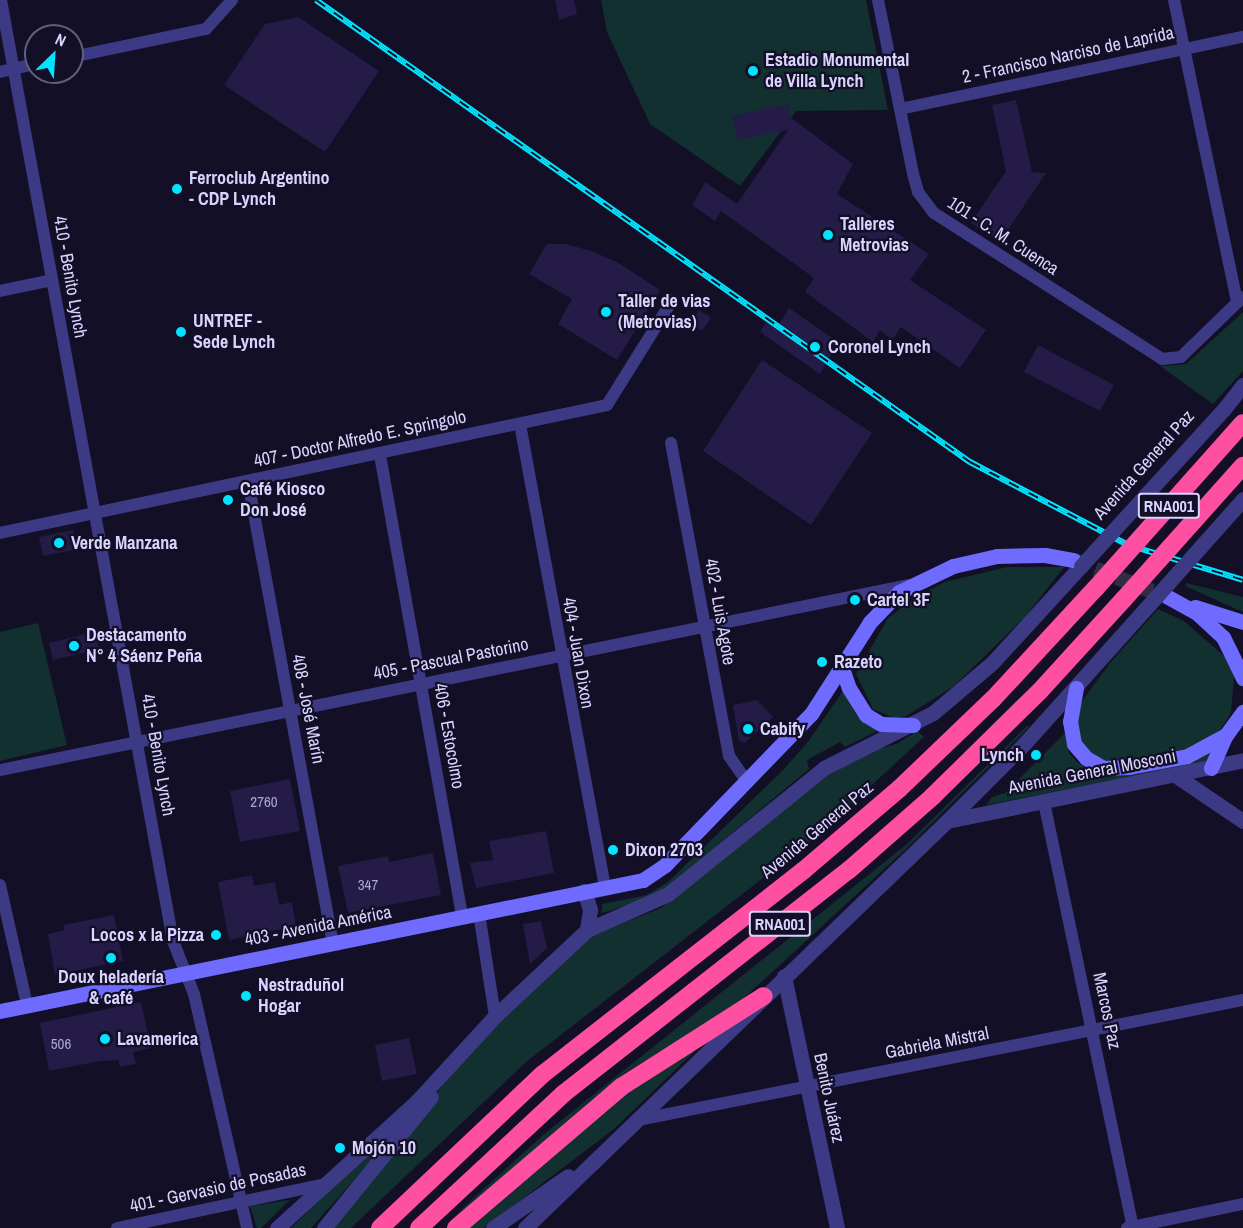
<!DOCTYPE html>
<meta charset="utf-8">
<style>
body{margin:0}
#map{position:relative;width:1243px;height:1228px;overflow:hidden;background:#130f26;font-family:"Archivo Narrow",sans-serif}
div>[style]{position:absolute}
.green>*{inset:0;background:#12302f}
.building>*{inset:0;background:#241b47}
.secondary-tunnel>*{height:15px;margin-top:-7.5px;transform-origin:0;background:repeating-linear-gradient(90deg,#312d47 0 15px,transparent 0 23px)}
.minor>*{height:12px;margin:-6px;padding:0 6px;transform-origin:6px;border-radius:6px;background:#3d3a85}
.tertiary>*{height:15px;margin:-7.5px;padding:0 7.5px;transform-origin:7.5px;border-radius:7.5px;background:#3d3a85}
.secondary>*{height:15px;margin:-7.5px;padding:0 7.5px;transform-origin:7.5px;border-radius:7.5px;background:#6f6bff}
.motorway>*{height:18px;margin:-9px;padding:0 9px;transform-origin:9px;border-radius:9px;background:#ff4fa3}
.rail>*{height:6px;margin-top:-3px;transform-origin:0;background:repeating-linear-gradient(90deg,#130f26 0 11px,#00e5ff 0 22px);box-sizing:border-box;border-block:2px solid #00e5ff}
.tertiary-bridge>*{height:15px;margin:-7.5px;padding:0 7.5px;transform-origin:7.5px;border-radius:7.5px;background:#3d3a85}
.motorway-bridge>*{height:18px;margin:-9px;padding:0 9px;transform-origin:9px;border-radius:9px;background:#ff4fa3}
.dots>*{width:16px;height:16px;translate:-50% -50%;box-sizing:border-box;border:3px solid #130f26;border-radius:50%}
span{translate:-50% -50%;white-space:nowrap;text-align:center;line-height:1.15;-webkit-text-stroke:4.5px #130f26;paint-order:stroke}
.number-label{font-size:15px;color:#aca6d1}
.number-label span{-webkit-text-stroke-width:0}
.shield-label span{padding:2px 4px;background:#130f26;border:2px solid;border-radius:4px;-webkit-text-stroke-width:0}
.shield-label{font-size:16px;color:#d9d4ff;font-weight:700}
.street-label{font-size:18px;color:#d9d4ff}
.poi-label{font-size:18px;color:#d9d4ff;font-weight:700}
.left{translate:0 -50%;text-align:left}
.right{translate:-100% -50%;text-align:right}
.north{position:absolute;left:24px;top:24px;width:60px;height:60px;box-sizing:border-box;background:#130f26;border:2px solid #625e7d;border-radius:50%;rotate:25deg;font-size:16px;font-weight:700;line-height:24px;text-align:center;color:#d9d4ff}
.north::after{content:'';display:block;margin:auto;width:21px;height:27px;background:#00e5ff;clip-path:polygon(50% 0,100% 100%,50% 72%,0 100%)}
</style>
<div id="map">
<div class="green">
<i style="clip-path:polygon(601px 0,866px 0,888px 110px,796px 111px,740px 186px,650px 124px,607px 32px)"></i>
<i style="clip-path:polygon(1243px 312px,1243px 371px,1213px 404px,1160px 366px,1186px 364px)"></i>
<i style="clip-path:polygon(1007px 567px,1064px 567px,1025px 617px,953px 687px,906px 716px,894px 718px,873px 709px,856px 674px,888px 618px,914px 598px,945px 582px)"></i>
<i style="clip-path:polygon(1186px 583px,1243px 597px,1243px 612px,1185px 586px)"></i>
<i style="clip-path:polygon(1158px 609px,1184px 621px,1224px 656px,1234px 676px,1231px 713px,1220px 730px,1198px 746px,1126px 762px,1103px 762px,1083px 748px,1076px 727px,1079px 705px,1110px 663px)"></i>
<i style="clip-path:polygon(38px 623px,67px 745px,0 761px,0 632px)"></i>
<i style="clip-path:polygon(843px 691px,856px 714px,877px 731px,845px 747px,840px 742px,807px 760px,809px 769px,671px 884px,647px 899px,602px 913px,602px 904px,647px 895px,668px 882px,784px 769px,807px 743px)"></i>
<i style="clip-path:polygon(1028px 725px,1029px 727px,907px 848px,732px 1009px,628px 1071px,591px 1100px,455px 1222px,453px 1219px,466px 1205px,543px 1135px,907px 844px)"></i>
<i style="clip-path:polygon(918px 731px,924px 737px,812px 840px,526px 1062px,351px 1228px,330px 1228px,425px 1112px,459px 1060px,581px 939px,661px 908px,826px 777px,867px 752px,896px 744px)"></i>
<i style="clip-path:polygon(1065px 733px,1069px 753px,1077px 762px,1100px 776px,1154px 768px,1213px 751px,1208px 762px,986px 805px,992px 797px,1005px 793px)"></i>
<i style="clip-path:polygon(692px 1048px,695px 1051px,614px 1129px,484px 1228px,468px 1228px,634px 1083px)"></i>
<i style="clip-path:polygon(368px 1154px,372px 1160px,311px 1228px,291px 1228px)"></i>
<i style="clip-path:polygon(290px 1200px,261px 1228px,257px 1228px,250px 1206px)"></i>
</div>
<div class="building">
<i style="clip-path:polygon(555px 0,574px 0,577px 14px,559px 20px)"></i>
<i style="clip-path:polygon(298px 17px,379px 71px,325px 152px,224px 85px,265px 24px)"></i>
<i style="clip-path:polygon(1016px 100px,1032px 172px,1046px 173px,1000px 242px,971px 223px,1006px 171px,992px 105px)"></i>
<i style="clip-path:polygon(788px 104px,790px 117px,853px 164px,837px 194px,929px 254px,910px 280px,986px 330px,960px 368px,901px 327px,892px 340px,880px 330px,873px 342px,805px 292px,814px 278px,721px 211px,715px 221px,692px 205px,705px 182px,737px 204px,788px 130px,737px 140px,732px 116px)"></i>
<i style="clip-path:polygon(547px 244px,566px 244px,591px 251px,617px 262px,660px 290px,617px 360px,558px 324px,572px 299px,529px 274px)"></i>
<i style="clip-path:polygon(789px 308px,838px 342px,820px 374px,760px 332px,766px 322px,776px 329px)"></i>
<i style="clip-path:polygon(699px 310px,711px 318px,702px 331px,690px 324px)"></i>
<i style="clip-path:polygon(1038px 345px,1114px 385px,1100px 411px,1024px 372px)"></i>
<i style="clip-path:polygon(762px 360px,872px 433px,811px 525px,703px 451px)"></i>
<i style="clip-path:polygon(73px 530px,79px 549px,43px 556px,39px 537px)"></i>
<i style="clip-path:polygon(95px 632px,99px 649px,53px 660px,49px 643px)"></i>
<i style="clip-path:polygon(757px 700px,773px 717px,745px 743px,739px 741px,733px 705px)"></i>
<i style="clip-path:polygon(290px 779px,300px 831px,240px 842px,230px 791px)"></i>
<i style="clip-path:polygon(546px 831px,554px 873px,476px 888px,470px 863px,493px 860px,489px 841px)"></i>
<i style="clip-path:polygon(433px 853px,441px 895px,348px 913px,338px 866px,388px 856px,389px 862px)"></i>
<i style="clip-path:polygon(252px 875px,254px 886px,275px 882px,279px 905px,292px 902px,296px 926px,229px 940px,218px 882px)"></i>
<i style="clip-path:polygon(114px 915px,123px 961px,55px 975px,48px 934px,65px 930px,63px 925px)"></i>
<i style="clip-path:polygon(541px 921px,547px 948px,530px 964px,523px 924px)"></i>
<i style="clip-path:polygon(141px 1002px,151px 1048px,133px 1052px,136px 1064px,120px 1067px,118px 1060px,100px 1061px,49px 1071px,40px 1023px)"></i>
<i style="clip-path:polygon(409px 1038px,417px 1074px,382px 1081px,375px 1045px)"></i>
</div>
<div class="secondary-tunnel">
<i style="left:1074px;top:560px;width:101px;rotate:21.5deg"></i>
</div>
<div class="minor">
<i style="left:1px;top:0;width:957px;rotate:79.64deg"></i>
<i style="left:173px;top:941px;width:57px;rotate:68.4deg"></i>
<i style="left:194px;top:994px;width:240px;rotate:77.2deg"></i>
<i style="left:878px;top:0;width:177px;rotate:78.6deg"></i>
<i style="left:913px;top:174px;width:19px;rotate:74deg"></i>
<i style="left:918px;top:192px;width:26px;rotate:53deg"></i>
<i style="left:934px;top:213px;width:271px;rotate:32.6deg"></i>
<i style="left:1162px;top:359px;width:19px;rotate:-6deg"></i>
<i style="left:1181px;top:357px;width:86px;rotate:-44.1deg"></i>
<i style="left:1174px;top:0;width:309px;rotate:78.2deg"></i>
<i style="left:72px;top:57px;width:137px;rotate:-11.8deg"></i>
<i style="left:206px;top:29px;width:39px;rotate:-48deg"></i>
<i style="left:0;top:72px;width:37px;rotate:-13deg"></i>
<i style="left:900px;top:109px;width:350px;rotate:-11.9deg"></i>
<i style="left:0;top:291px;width:53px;rotate:-11.9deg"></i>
<i style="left:520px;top:424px;width:472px;rotate:79.6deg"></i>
<i style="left:671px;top:443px;width:318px;rotate:79.5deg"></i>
<i style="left:729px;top:756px;width:32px;rotate:55deg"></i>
<i style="left:380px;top:455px;width:469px;rotate:79.9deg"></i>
<i style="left:248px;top:481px;width:470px;rotate:79.6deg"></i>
<i style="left:0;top:533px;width:620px;rotate:-11.91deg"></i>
<i style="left:607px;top:405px;width:123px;rotate:-58deg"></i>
<i style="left:0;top:770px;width:928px;rotate:-11.5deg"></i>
<i style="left:1044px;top:802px;width:435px;rotate:78.2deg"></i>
<i style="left:0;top:885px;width:123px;rotate:77.3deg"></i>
<i style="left:479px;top:913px;width:104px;rotate:81.2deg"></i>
<i style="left:638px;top:1120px;width:617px;rotate:-11.22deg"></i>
<i style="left:117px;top:1228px;width:214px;rotate:-11.9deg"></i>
<i style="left:1127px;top:1228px;width:118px;rotate:-11.7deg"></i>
</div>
<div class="tertiary">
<i style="left:1224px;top:409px;width:31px;rotate:-52deg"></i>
<i style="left:1175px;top:775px;width:82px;rotate:34.1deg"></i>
<i style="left:947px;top:821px;width:302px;rotate:-11.6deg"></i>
<i style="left:584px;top:891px;width:20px;rotate:72deg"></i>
<i style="left:590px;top:910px;width:20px;rotate:99deg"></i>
<i style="left:784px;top:976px;width:258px;rotate:78.1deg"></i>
<i style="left:277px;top:1228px;width:188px;rotate:-42.2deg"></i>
<i style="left:416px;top:1102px;width:117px;rotate:-47.4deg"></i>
<i style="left:495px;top:1016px;width:126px;rotate:-43.1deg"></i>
<i style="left:587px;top:930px;width:89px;rotate:-24deg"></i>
<i style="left:668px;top:894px;width:201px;rotate:-38.9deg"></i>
<i style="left:824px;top:768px;width:122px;rotate:-26.8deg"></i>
<i style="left:933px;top:713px;width:77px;rotate:-40.3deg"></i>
<i style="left:992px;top:663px;width:132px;rotate:-47.5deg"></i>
<i style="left:324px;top:1228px;width:169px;rotate:-50.8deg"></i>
<i style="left:493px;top:1228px;width:91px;rotate:-34.7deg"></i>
<i style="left:525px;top:1228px;width:586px;rotate:-43.96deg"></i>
<i style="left:947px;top:821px;width:109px;rotate:-45deg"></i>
<i style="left:1024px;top:744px;width:183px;rotate:-48.1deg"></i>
</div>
<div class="secondary">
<i style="left:1168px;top:597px;width:33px;rotate:29deg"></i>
<i style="left:1197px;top:613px;width:35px;rotate:43deg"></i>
<i style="left:1223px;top:637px;width:46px;rotate:64deg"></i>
<i style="left:1195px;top:607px;width:50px;rotate:17.4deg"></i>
<i style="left:842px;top:668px;width:21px;rotate:71deg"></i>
<i style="left:849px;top:688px;width:32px;rotate:58deg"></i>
<i style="left:866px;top:715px;width:17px;rotate:31deg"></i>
<i style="left:881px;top:724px;width:32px;rotate:2deg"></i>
<i style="left:1076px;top:688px;width:34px;rotate:100deg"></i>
<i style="left:1070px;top:721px;width:23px;rotate:80deg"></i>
<i style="left:1074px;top:744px;width:18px;rotate:49deg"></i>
<i style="left:1086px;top:758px;width:20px;rotate:30deg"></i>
<i style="left:1103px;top:768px;width:26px;rotate:-2deg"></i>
<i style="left:1129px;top:767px;width:59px;rotate:-10.7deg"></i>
<i style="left:1187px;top:756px;width:44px;rotate:-28.3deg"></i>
<i style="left:1211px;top:768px;width:36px;rotate:-66deg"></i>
<i style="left:1226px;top:735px;width:29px;rotate:-54deg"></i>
<i style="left:0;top:1011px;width:656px;rotate:-11.52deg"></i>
<i style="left:643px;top:880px;width:27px;rotate:-34deg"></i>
<i style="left:665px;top:865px;width:210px;rotate:-46deg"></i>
<i style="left:811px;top:714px;width:109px;rotate:-57.3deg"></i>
<i style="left:870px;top:622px;width:42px;rotate:-46deg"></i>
<i style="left:899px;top:592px;width:60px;rotate:-25.7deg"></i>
<i style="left:953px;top:566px;width:45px;rotate:-12.8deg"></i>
<i style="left:997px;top:556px;width:48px;rotate:-1.2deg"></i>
<i style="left:1045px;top:555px;width:29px;rotate:10deg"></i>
</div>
<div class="motorway">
<i style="left:380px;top:1228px;width:224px;rotate:-43.4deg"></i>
<i style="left:543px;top:1074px;width:331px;rotate:-38deg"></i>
<i style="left:804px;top:870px;width:125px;rotate:-40.5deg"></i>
<i style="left:899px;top:789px;width:130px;rotate:-43.8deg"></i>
<i style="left:993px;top:699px;width:150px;rotate:-47.2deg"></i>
<i style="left:419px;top:1228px;width:197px;rotate:-42.9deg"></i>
<i style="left:563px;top:1094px;width:363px;rotate:-38.1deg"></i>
<i style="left:849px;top:870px;width:111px;rotate:-41.3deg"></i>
<i style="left:932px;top:797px;width:150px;rotate:-44.5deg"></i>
<i style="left:1039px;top:692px;width:125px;rotate:-47.6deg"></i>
<i style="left:456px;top:1228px;width:217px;rotate:-40.5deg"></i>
<i style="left:621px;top:1087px;width:169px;rotate:-32.5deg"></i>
</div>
<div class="rail">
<i style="left:316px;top:0;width:801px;rotate:35.24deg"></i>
<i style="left:970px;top:462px;width:178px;rotate:27.7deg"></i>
<i style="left:1128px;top:545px;width:120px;rotate:16.9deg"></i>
</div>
<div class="tertiary-bridge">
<i style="left:1081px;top:566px;width:212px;rotate:-47.7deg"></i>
<i style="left:1146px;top:608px;width:146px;rotate:-48.3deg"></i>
</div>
<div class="motorway-bridge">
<i style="left:1095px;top:589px;width:222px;rotate:-48.3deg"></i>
<i style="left:1123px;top:600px;width:180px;rotate:-48.2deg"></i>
</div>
<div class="dots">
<i style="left:753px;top:71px;background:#00e5ff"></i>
<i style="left:177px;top:189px;background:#00e5ff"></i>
<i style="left:828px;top:235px;background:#00e5ff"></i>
<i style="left:606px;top:312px;background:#00e5ff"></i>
<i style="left:181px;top:332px;background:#00e5ff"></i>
<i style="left:815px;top:347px;background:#00e5ff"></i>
<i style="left:228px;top:500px;background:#00e5ff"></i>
<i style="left:59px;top:543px;background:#00e5ff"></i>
<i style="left:855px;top:600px;background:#00e5ff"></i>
<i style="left:74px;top:646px;background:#00e5ff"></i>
<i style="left:822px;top:662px;background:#00e5ff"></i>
<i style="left:748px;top:729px;background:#00e5ff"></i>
<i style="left:1036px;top:755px;background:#00e5ff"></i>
<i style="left:613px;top:850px;background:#00e5ff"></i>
<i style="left:216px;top:935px;background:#00e5ff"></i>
<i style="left:111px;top:958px;background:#00e5ff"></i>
<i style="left:246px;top:996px;background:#00e5ff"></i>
<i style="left:105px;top:1039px;background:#00e5ff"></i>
<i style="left:340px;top:1148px;background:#00e5ff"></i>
</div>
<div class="number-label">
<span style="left:264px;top:802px">2760</span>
<span style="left:368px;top:885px">347</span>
<span style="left:61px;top:1044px">506</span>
</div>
<div class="shield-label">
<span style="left:1169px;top:506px">RNA001</span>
<span style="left:780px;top:924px">RNA001</span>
</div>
<div class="street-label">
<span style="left:1068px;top:55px;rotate:-12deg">2 - Francisco Narciso de Laprida</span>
<span style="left:1003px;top:236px;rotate:33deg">101 - C. M. Cuenca</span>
<span style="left:70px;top:277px;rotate:80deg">410 - Benito Lynch</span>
<span style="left:360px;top:439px;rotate:-12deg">407 - Doctor Alfredo E. Springolo</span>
<span style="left:1144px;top:465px;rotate:-48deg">Avenida General Paz</span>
<span style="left:720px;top:612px;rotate:80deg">402 - Luis Agote</span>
<span style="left:578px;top:653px;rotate:80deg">404 - Juan Dixon</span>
<span style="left:451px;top:659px;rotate:-11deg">405 - Pascual Pastorino</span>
<span style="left:308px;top:709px;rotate:79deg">408 - José Marín</span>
<span style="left:449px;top:736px;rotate:80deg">406 - Estocolmo</span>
<span style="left:158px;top:755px;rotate:80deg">410 - Benito Lynch</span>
<span style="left:1092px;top:772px;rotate:-11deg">Avenida General Mosconi</span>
<span style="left:817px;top:830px;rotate:-40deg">Avenida General Paz</span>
<span style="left:318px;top:926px;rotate:-11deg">403 - Avenida América</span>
<span style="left:1107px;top:1011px;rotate:78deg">Marcos Paz</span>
<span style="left:937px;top:1043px;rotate:-11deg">Gabriela Mistral</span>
<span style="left:829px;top:1098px;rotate:78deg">Benito Juárez</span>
<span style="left:218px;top:1188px;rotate:-12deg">401 - Gervasio de Posadas</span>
</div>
<div class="poi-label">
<span class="left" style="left:765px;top:71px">Estadio Monumental<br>de Villa Lynch</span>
<span class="left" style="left:189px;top:189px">Ferroclub Argentino<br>- CDP Lynch</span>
<span class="left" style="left:840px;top:235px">Talleres<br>Metrovias</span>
<span class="left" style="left:618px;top:312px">Taller de vias<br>(Metrovias)</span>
<span class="left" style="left:193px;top:332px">UNTREF -<br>Sede Lynch</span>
<span class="left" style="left:828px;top:347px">Coronel Lynch</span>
<span class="left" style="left:240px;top:500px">Café Kiosco<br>Don José</span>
<span class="left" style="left:71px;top:543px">Verde Manzana</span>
<span class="left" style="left:867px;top:600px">Cartel 3F</span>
<span class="left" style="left:86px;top:646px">Destacamento<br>N° 4 Sáenz Peña</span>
<span class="left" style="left:834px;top:662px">Razeto</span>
<span class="left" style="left:760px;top:729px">Cabify</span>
<span class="right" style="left:1024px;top:755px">Lynch</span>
<span class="left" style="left:625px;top:850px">Dixon 2703</span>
<span class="right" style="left:204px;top:935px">Locos x la Pizza</span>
<span style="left:111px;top:988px">Doux heladería<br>&amp; café</span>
<span class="left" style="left:258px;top:996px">Nestraduñol<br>Hogar</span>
<span class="left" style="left:117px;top:1039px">Lavamerica</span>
<span class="left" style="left:352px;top:1148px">Mojón 10</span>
</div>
<div class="north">N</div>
</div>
